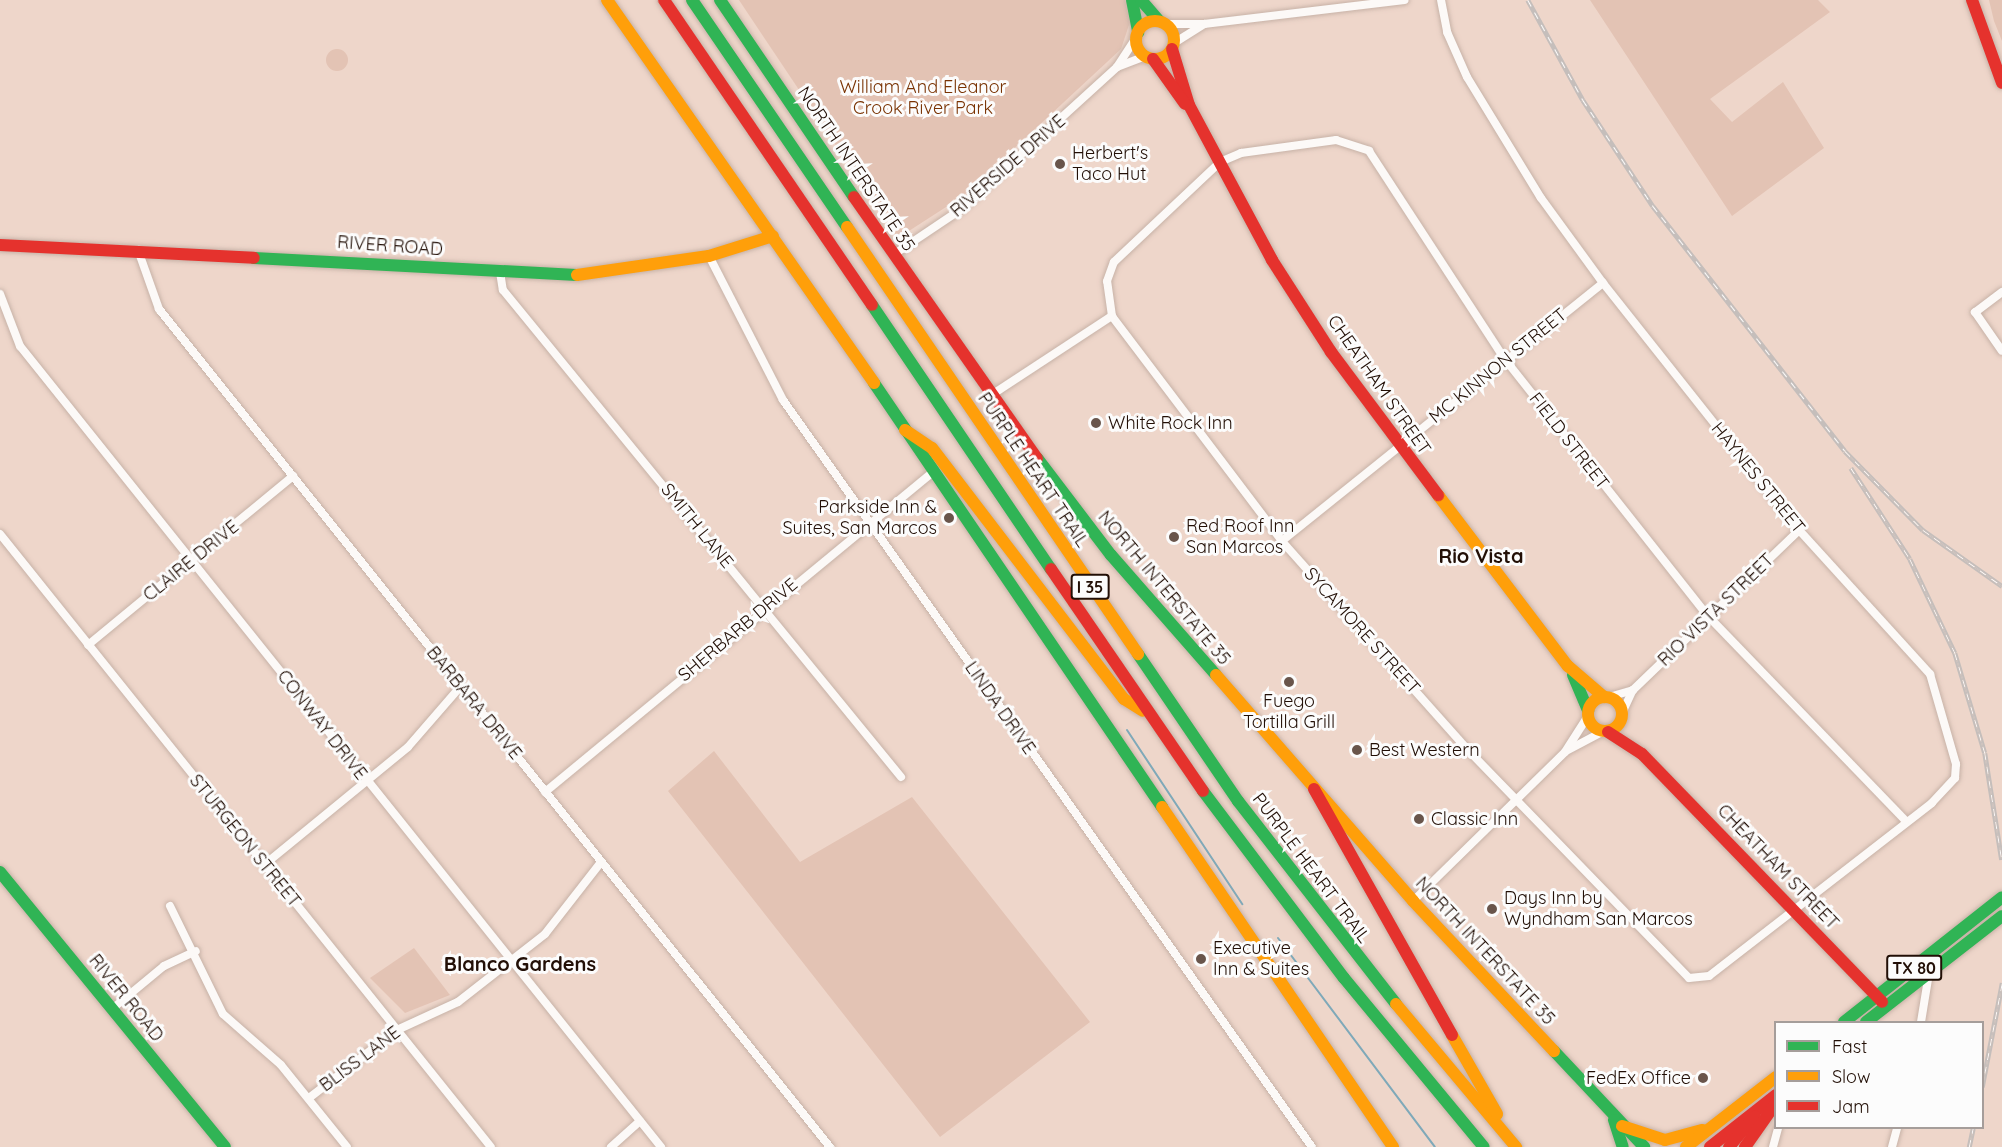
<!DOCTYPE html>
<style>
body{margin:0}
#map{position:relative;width:2002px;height:1147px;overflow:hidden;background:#eed6ca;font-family:Quicksand,sans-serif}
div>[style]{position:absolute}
.green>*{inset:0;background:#e3c3b4}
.round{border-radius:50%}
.stream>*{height:2px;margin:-1px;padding:0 1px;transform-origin:1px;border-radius:1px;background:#7fa9b9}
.roads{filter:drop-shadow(0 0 2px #c7b2a7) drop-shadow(0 0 2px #c7b2a7)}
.street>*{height:8px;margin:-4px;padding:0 4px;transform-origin:4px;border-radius:4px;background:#fcf9f7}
.fast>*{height:12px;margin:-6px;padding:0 6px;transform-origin:6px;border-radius:6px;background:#30b455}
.slow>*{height:12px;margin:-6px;padding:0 6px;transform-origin:6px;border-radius:6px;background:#ff9f0a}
.slow>.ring{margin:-6px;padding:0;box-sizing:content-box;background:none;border:12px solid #ff9f0a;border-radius:50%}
.jam>*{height:12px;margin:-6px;padding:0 6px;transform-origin:6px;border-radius:6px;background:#e5322d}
.rail>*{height:4.5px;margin-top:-2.25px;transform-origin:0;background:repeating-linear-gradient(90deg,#fcfcfc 0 7px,#c5bebb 0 14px);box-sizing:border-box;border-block:2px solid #c5bebb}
.dots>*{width:16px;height:16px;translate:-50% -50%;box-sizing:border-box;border:3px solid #fcfcfc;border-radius:50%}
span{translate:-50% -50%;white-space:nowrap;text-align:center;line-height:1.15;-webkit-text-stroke:6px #fcfcfc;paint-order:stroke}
.shield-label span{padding:2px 4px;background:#fcfcfc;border:2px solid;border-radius:4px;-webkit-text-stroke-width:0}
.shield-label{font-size:16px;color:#220f06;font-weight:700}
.park-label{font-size:18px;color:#793202}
.poi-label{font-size:18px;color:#220f06}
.left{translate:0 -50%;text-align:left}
.right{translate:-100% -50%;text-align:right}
.street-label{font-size:18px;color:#220f06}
.neighbourhood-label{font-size:20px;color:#220f06;font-weight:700}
.legend{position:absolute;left:1774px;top:1021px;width:210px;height:108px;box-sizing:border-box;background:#fcfcfc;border:2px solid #a59d9a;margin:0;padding:8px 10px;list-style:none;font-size:18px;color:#220f06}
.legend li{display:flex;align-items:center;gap:12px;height:30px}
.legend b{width:30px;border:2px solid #a59d9a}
</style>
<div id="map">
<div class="green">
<i style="clip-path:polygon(739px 0,1125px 0,1130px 22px,1121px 49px,963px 196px,898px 238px)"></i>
<i style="clip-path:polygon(1590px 0,1818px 0,1830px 12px,1710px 99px,1732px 122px,1783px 82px,1824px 148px,1732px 216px)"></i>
<i style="clip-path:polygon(1989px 0,2002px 0,2002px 41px,1994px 21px)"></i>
<i class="round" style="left:326px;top:49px;width:22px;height:22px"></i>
<i style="clip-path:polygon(714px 751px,800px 862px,912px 797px,1090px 1022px,940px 1137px,668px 791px)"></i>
<i style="clip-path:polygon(414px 948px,450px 995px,405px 1013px,370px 978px)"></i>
</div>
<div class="stream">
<i style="left:1127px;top:730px;width:209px;rotate:56.5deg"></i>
<i style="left:1278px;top:938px;width:261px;rotate:53.1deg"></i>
</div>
<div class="roads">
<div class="street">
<i style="left:1441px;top:0;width:33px;rotate:79deg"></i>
<i style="left:1447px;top:32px;width:49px;rotate:66deg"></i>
<i style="left:1467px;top:77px;width:142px;rotate:58.6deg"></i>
<i style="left:1541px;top:198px;width:105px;rotate:53.9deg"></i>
<i style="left:1603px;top:283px;width:315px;rotate:51.6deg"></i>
<i style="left:1799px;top:530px;width:195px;rotate:47.7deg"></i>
<i style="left:1930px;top:674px;width:94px;rotate:73.9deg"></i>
<i style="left:1956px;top:764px;width:14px;rotate:94deg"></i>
<i style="left:1955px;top:778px;width:34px;rotate:133deg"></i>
<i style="left:1932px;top:803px;width:282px;rotate:142.2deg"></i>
<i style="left:1709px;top:976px;width:20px;rotate:174deg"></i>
<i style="left:1689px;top:978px;width:319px;rotate:-134.1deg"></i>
<i style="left:1467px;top:749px;width:278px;rotate:-131.7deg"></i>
<i style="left:1282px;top:541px;width:282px;rotate:-127.1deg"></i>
<i style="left:1112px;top:316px;width:35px;rotate:-98deg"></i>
<i style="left:1107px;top:281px;width:20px;rotate:-70deg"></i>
<i style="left:1114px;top:262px;width:146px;rotate:-43.3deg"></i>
<i style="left:1220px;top:162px;width:23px;rotate:-23deg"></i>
<i style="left:1241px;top:153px;width:96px;rotate:-7.8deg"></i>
<i style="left:1336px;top:140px;width:35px;rotate:18deg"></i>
<i style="left:1369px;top:151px;width:247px;rotate:56.9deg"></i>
<i style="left:1504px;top:358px;width:329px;rotate:51.7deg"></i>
<i style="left:1708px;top:616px;width:284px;rotate:46deg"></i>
<i style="left:1165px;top:24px;width:39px"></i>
<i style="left:1204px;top:24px;width:202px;rotate:-6.8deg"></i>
<i style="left:1174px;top:43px;width:36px;rotate:-32deg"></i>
<i style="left:1117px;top:67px;width:35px;rotate:-57deg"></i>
<i style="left:138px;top:250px;width:63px;rotate:70.4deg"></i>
<i style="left:159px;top:309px;width:1074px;rotate:51.32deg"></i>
<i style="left:893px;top:255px;width:81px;rotate:-33.9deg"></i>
<i style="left:960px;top:210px;width:212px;rotate:-42.3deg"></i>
<i style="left:1117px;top:67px;width:30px;rotate:-21deg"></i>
<i style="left:709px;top:256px;width:162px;rotate:62.8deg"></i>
<i style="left:783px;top:400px;width:915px;rotate:54.7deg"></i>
<i style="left:500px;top:272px;width:18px;rotate:81deg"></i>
<i style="left:503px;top:290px;width:629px;rotate:50.74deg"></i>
<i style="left:2002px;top:292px;width:34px;rotate:143deg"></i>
<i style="left:1975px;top:312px;width:47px;rotate:55.3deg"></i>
<i style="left:0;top:294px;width:56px;rotate:69deg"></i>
<i style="left:20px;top:346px;width:1026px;rotate:51.33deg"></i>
<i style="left:990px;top:396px;width:146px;rotate:-33.3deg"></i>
<i style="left:0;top:534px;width:785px;rotate:51.31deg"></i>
<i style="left:1282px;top:541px;width:412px;rotate:-38.8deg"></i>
<i style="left:88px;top:645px;width:266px;rotate:-39.5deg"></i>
<i style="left:1609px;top:697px;width:25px;rotate:-16deg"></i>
<i style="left:1623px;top:711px;width:23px;rotate:-65deg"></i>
<i style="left:1633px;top:690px;width:231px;rotate:-43.9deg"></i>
<i style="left:1568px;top:750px;width:38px;rotate:-28deg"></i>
<i style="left:545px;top:792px;width:503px;rotate:-39.51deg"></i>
<i style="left:264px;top:865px;width:186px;rotate:-39.3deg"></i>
<i style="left:408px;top:747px;width:79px;rotate:-49.1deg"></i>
<i style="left:1413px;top:901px;width:213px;rotate:-44.4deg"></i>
<i style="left:1565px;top:752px;width:43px;rotate:-57.4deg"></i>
<i style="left:170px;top:906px;width:120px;rotate:63.9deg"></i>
<i style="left:223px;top:1014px;width:77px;rotate:41.3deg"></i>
<i style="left:281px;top:1065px;width:105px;rotate:51.2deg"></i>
<i style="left:112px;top:1009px;width:67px;rotate:-39.6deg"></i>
<i style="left:164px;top:966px;width:35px;rotate:-25deg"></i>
<i style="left:1921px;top:1022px;width:50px;rotate:-80.7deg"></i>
<i style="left:309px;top:1098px;width:111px;rotate:-37.7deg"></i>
<i style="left:397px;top:1030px;width:67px;rotate:-24.7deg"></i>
<i style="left:458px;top:1002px;width:110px;rotate:-38deg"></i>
<i style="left:545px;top:934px;width:91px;rotate:-52.1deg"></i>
<i style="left:611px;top:1147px;width:39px;rotate:-42deg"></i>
<i style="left:1773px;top:1147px;width:20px;rotate:-75deg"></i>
<i style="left:1892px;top:1147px;width:20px;rotate:-75deg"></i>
</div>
<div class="fast">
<i style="left:692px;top:0;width:275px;rotate:55.7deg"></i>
<i style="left:720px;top:0;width:238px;rotate:55.8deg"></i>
<i style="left:1132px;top:0;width:33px;rotate:79deg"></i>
<i style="left:1141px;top:0;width:28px;rotate:49deg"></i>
<i style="left:254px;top:258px;width:323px;rotate:3deg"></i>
<i style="left:872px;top:305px;width:319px;rotate:55.9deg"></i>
<i style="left:874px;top:383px;width:513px;rotate:55.81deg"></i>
<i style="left:1037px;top:458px;width:122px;rotate:52.7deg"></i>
<i style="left:1111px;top:555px;width:159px;rotate:48.8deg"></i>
<i style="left:1138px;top:654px;width:178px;rotate:55.8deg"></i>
<i style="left:1238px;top:801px;width:257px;rotate:52.1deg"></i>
<i style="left:1573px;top:675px;width:39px;rotate:67deg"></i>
<i style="left:1203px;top:791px;width:234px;rotate:53deg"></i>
<i style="left:1344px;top:978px;width:219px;rotate:50.4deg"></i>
<i style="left:0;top:872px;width:355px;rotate:50.7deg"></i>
<i style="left:1844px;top:1022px;width:201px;rotate:-38.3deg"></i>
<i style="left:1866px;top:1022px;width:172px;rotate:-37.9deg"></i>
<i style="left:1554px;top:1051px;width:132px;rotate:46.8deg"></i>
<i style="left:1614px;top:1120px;width:28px;rotate:72deg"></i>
</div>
<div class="slow">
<i style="left:607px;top:0;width:467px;rotate:55.1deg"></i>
<i class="ring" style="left:1136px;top:21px;width:26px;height:26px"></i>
<i style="left:847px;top:227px;width:517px;rotate:55.73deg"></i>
<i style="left:577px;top:275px;width:133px;rotate:-8.2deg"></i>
<i style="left:709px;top:256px;width:67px;rotate:-17.4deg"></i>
<i style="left:905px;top:430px;width:32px;rotate:34deg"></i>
<i style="left:932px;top:448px;width:316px;rotate:52.6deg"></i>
<i style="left:1124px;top:699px;width:22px;rotate:32deg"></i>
<i style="left:1438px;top:495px;width:215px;rotate:52.8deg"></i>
<i style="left:1568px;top:666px;width:48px;rotate:40.7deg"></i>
<i style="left:1216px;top:675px;width:300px;rotate:48.9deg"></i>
<i style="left:1413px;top:901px;width:206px;rotate:46.8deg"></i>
<i class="ring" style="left:1588px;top:697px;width:22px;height:22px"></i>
<i style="left:1162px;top:807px;width:411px;rotate:55.8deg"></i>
<i style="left:1396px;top:1004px;width:187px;rotate:50deg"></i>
<i style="left:1452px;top:1035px;width:91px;rotate:60.3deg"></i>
<i style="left:1622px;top:1126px;width:45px;rotate:18deg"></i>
<i style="left:1665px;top:1140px;width:39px;rotate:-15deg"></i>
<i style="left:1686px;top:1147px;width:114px;rotate:-37.9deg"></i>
</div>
<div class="jam">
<i style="left:664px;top:0;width:369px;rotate:55.7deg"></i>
<i style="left:1972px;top:0;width:88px;rotate:70.1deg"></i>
<i style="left:1172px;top:49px;width:59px;rotate:73.1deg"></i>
<i style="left:1189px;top:105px;width:176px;rotate:61.8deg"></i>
<i style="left:1272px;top:260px;width:109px;rotate:57.3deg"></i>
<i style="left:1331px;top:352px;width:179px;rotate:53.2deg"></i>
<i style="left:1153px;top:59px;width:55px;rotate:54.6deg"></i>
<i style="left:854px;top:197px;width:319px;rotate:55deg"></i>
<i style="left:0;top:245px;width:254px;rotate:2.9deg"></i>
<i style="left:1051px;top:569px;width:269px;rotate:55.6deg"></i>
<i style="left:1608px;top:732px;width:40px;rotate:32.9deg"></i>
<i style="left:1642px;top:754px;width:345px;rotate:45.9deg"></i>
<i style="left:1314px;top:789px;width:282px;rotate:60.7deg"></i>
<i style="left:1710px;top:1147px;width:84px;rotate:-38.2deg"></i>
<i style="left:1729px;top:1147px;width:40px;rotate:-50deg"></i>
<i style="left:1745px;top:1147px;width:54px;rotate:-54.8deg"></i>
</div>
</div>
<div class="rail">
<i style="left:1528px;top:0;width:114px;rotate:61.2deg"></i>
<i style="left:1583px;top:100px;width:127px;rotate:56.6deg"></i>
<i style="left:1653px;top:206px;width:311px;rotate:51.9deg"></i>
<i style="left:1845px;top:451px;width:111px;rotate:45.4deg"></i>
<i style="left:1923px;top:530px;width:97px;rotate:35.3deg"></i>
<i style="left:1851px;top:468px;width:108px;rotate:57deg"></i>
<i style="left:1910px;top:559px;width:104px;rotate:64.4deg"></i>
<i style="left:1955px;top:653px;width:104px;rotate:73.3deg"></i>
<i style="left:1985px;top:753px;width:108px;rotate:81deg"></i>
<i style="left:1982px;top:1087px;width:106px;rotate:-79.1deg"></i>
<i style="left:1969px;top:1147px;width:19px;rotate:-78deg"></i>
</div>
<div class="dots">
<i style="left:1060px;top:164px;background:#69554b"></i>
<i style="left:1096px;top:423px;background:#69554b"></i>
<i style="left:949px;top:518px;background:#69554b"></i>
<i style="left:1174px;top:537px;background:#69554b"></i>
<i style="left:1289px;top:682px;background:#69554b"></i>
<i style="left:1357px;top:750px;background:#69554b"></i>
<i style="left:1419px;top:819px;background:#69554b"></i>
<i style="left:1492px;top:909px;background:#69554b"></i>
<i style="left:1201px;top:959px;background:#69554b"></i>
<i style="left:1703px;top:1078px;background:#69554b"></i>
</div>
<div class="shield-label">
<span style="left:1090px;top:587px">I 35</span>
<span style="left:1914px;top:968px">TX 80</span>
</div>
<div class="park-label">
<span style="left:923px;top:98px">William And Eleanor<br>Crook River Park</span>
</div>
<div class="poi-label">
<span class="left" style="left:1072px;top:164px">Herbert's<br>Taco Hut</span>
<span class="left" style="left:1108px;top:423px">White Rock Inn</span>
<span class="right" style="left:937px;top:518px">Parkside Inn &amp;<br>Suites, San Marcos</span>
<span class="left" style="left:1186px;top:537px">Red Roof Inn<br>San Marcos</span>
<span style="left:1289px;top:712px">Fuego<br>Tortilla Grill</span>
<span class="left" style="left:1369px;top:750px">Best Western</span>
<span class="left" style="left:1431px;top:819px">Classic Inn</span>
<span class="left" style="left:1504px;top:909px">Days Inn by<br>Wyndham San Marcos</span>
<span class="left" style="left:1213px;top:959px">Executive<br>Inn &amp; Suites</span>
<span class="right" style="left:1691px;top:1078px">FedEx Office</span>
</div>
<div class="street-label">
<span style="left:1008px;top:166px;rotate:-41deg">RIVERSIDE DRIVE</span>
<span style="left:856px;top:169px;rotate:56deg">NORTH INTERSTATE 35</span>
<span style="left:390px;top:246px;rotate:4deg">RIVER ROAD</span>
<span style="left:1498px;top:366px;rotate:-39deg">MC KINNON STREET</span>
<span style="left:1379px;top:385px;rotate:55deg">CHEATHAM STREET</span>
<span style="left:1569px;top:441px;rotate:52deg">FIELD STREET</span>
<span style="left:1033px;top:470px;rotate:56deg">PURPLE HEART TRAIL</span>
<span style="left:1758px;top:478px;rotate:51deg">HAYNES STREET</span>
<span style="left:697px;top:526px;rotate:51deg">SMITH LANE</span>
<span style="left:191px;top:561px;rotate:-39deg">CLAIRE DRIVE</span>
<span style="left:1164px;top:588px;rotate:50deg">NORTH INTERSTATE 35</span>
<span style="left:1716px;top:610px;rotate:-44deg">RIO VISTA STREET</span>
<span style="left:738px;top:630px;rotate:-40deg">SHERBARB DRIVE</span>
<span style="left:1362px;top:631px;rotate:48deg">SYCAMORE STREET</span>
<span style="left:474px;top:703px;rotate:51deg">BARBARA DRIVE</span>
<span style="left:1000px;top:708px;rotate:55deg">LINDA DRIVE</span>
<span style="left:322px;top:725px;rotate:52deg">CONWAY DRIVE</span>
<span style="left:245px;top:841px;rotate:51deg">STURGEON STREET</span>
<span style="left:1778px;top:867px;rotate:46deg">CHEATHAM STREET</span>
<span style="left:1311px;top:868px;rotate:53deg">PURPLE HEART TRAIL</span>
<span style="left:1485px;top:951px;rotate:47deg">NORTH INTERSTATE 35</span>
<span style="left:126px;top:998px;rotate:51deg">RIVER ROAD</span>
<span style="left:360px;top:1059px;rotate:-37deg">BLISS LANE</span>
</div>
<div class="neighbourhood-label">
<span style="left:1481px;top:555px">Rio Vista</span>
<span style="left:520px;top:963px">Blanco Gardens</span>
</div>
<ul class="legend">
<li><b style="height:8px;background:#30b455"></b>Fast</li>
<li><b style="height:8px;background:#ff9f0a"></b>Slow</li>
<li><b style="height:8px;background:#e5322d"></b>Jam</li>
</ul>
</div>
